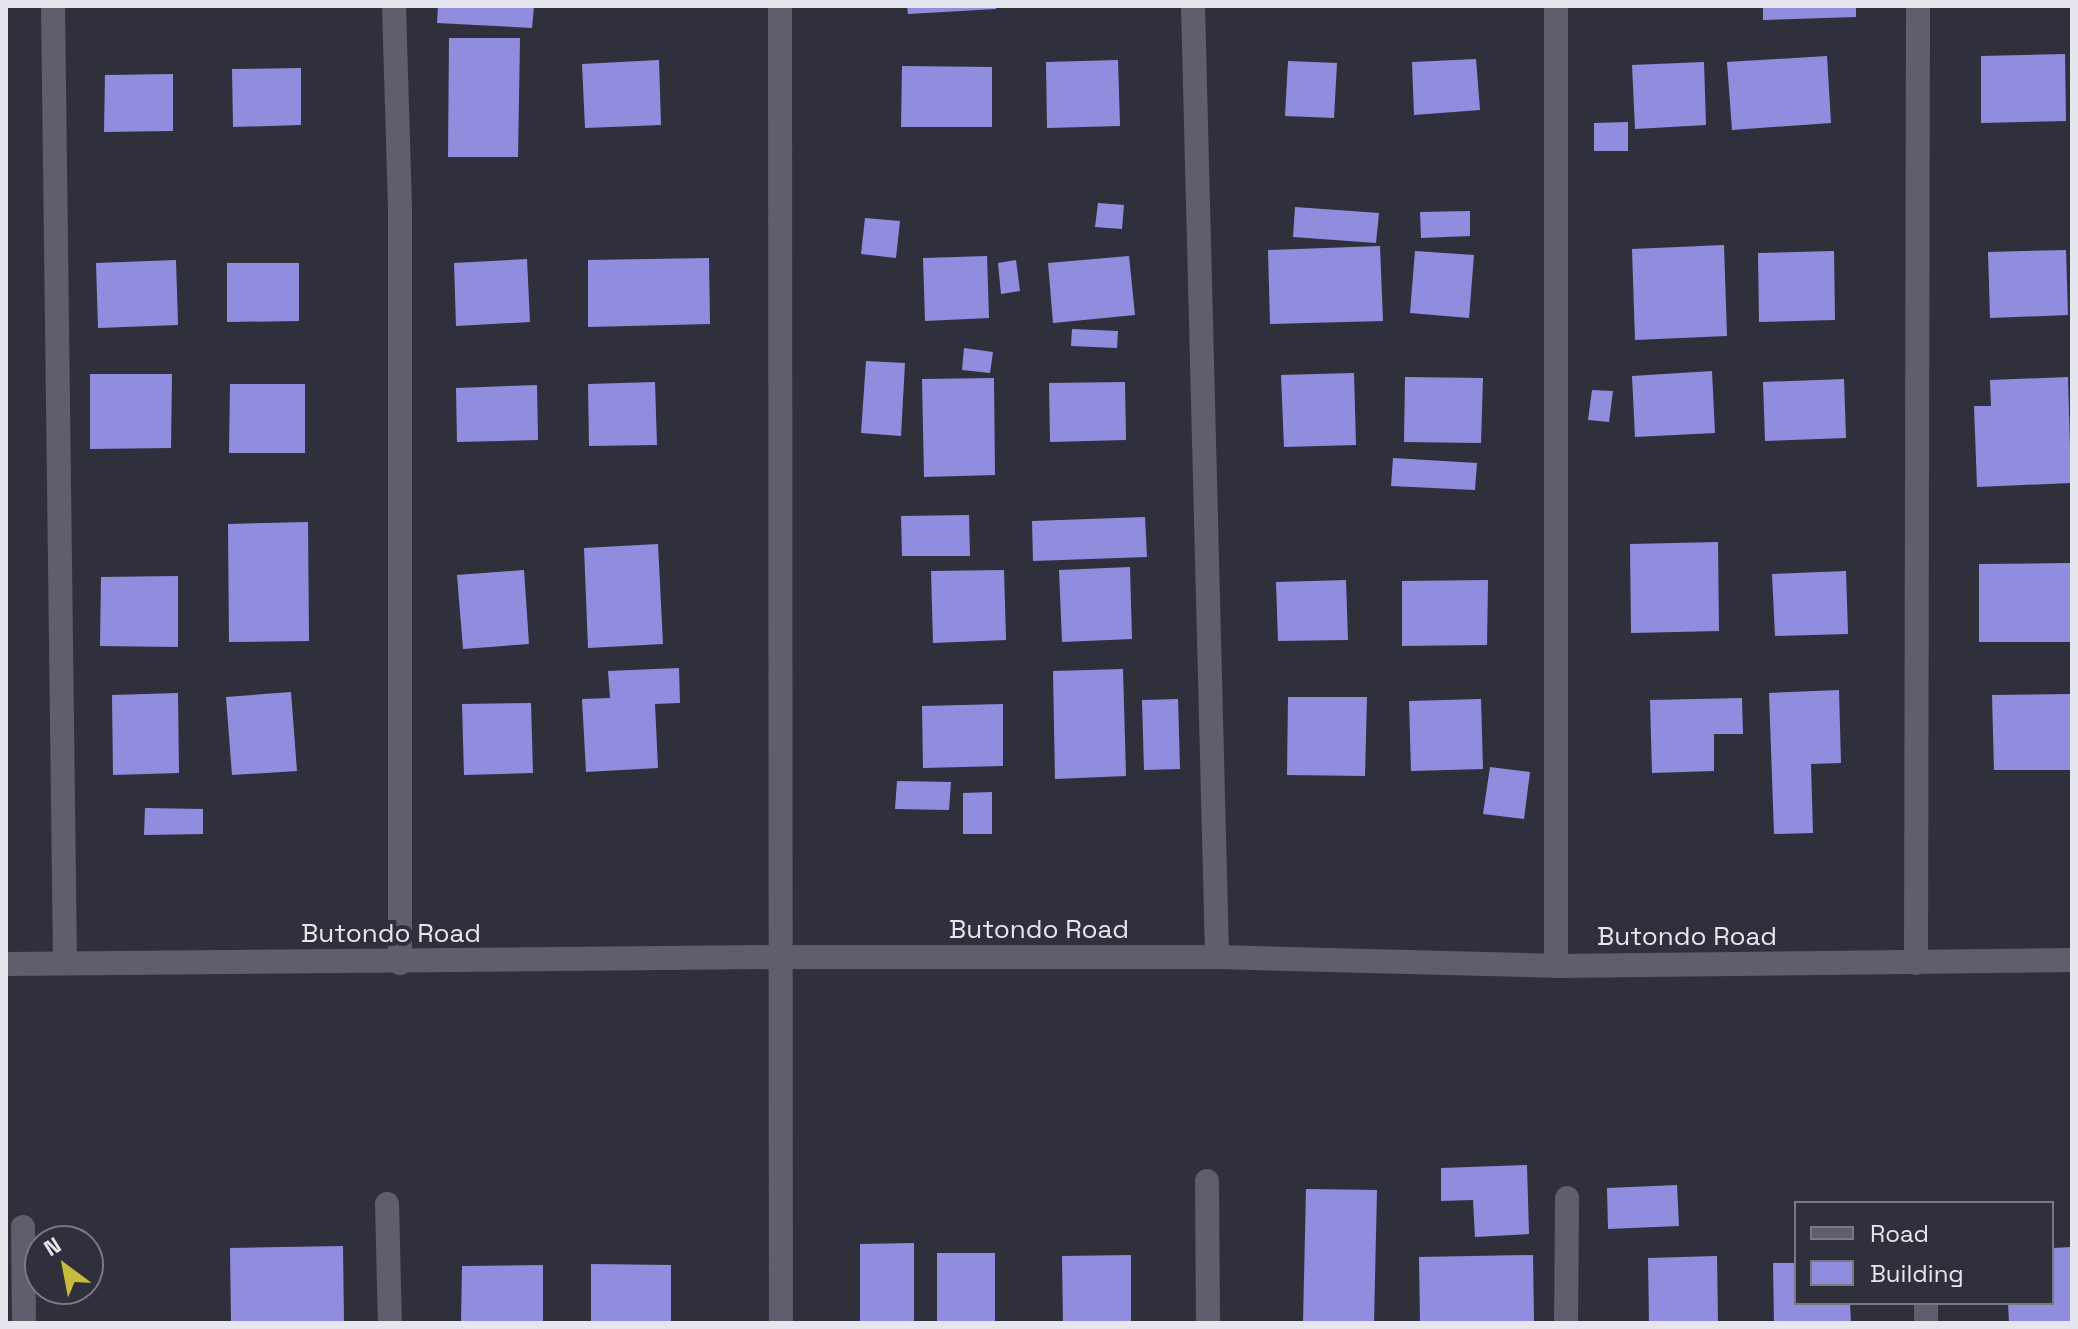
<!DOCTYPE html>
<style>
body{margin:0}
#map{position:relative;width:2078px;height:1329px;overflow:hidden;background:#30303d;font-family:"Space Grotesk",sans-serif}
div>[style]{position:absolute}
.building>*{inset:0;background:#918dde}
.street>*{height:24px;margin:-12px;padding:0 12px;transform-origin:12px;border-radius:12px;background:#5e5e6d}
.secondary>*{height:24px;margin:-12px;padding:0 12px;transform-origin:12px;border-radius:12px;background:#5e5e6d}
span{translate:-50% -50%;white-space:nowrap;text-align:center;line-height:1.15;-webkit-text-stroke:8px #30303d;paint-order:stroke}
.street-label{font-size:26px;color:#e6e6ef}
.frame{position:absolute;inset:0;border:8px solid #e6e6ef;pointer-events:none}
.legend{position:absolute;left:1794px;top:1201px;width:260px;height:104px;box-sizing:border-box;background:#30303d;border:2px solid #797984;margin:0;padding:10px 14px;list-style:none;font-size:24px;color:#e6e6ef}
.legend li{display:flex;align-items:center;gap:16px;height:40px}
.legend b{width:40px;border:2px solid #797984}
.north{position:absolute;left:24px;top:1225px;width:80px;height:80px;box-sizing:border-box;background:#30303d;border:2px solid #797984;border-radius:50%;rotate:328deg;font-size:22px;font-weight:700;line-height:32px;text-align:center;color:#e6e6ef}
.north::after{content:'';display:block;margin:auto;width:28px;height:36px;background:#c6bc3c;clip-path:polygon(50% 0,100% 100%,50% 72%,0 100%)}
</style>
<div id="map">
<div class="building">
<i style="clip-path:polygon(438px 6px,534px 6px,532px 28px,437px 23px)"></i>
<i style="clip-path:polygon(907px 6px,996px 6px,996px 9px,908px 14px)"></i>
<i style="clip-path:polygon(1763px 6px,1856px 6px,1856px 17px,1763px 20px)"></i>
<i style="clip-path:polygon(449px 38px,520px 38px,518px 157px,448px 157px)"></i>
<i style="clip-path:polygon(2065px 54px,2066px 121px,1981px 123px,1981px 56px)"></i>
<i style="clip-path:polygon(1827px 56px,1831px 123px,1732px 130px,1727px 62px)"></i>
<i style="clip-path:polygon(1476px 59px,1480px 110px,1414px 115px,1412px 62px)"></i>
<i style="clip-path:polygon(659px 60px,661px 125px,585px 128px,582px 64px)"></i>
<i style="clip-path:polygon(1118px 60px,1120px 126px,1047px 128px,1046px 62px)"></i>
<i style="clip-path:polygon(1288px 61px,1337px 63px,1334px 118px,1285px 116px)"></i>
<i style="clip-path:polygon(1704px 62px,1706px 125px,1635px 129px,1632px 65px)"></i>
<i style="clip-path:polygon(902px 66px,992px 67px,992px 127px,901px 127px)"></i>
<i style="clip-path:polygon(301px 68px,301px 125px,233px 127px,232px 69px)"></i>
<i style="clip-path:polygon(173px 74px,173px 131px,104px 132px,105px 75px)"></i>
<i style="clip-path:polygon(1628px 122px,1628px 151px,1594px 151px,1594px 123px)"></i>
<i style="clip-path:polygon(1098px 203px,1124px 205px,1122px 229px,1095px 227px)"></i>
<i style="clip-path:polygon(1295px 207px,1379px 213px,1376px 243px,1293px 237px)"></i>
<i style="clip-path:polygon(1470px 211px,1470px 236px,1421px 238px,1420px 212px)"></i>
<i style="clip-path:polygon(865px 218px,900px 221px,896px 258px,861px 254px)"></i>
<i style="clip-path:polygon(1724px 245px,1727px 336px,1635px 340px,1632px 249px)"></i>
<i style="clip-path:polygon(1380px 246px,1383px 321px,1270px 324px,1268px 250px)"></i>
<i style="clip-path:polygon(2066px 250px,2068px 315px,1990px 318px,1988px 252px)"></i>
<i style="clip-path:polygon(1415px 251px,1474px 255px,1469px 318px,1410px 313px)"></i>
<i style="clip-path:polygon(1834px 251px,1835px 320px,1759px 322px,1758px 253px)"></i>
<i style="clip-path:polygon(987px 256px,989px 318px,925px 321px,923px 258px)"></i>
<i style="clip-path:polygon(1129px 256px,1135px 315px,1053px 323px,1048px 263px)"></i>
<i style="clip-path:polygon(709px 258px,710px 324px,588px 327px,588px 260px)"></i>
<i style="clip-path:polygon(527px 259px,530px 322px,456px 326px,454px 263px)"></i>
<i style="clip-path:polygon(176px 260px,178px 325px,98px 328px,96px 263px)"></i>
<i style="clip-path:polygon(1016px 260px,1020px 291px,1001px 294px,998px 263px)"></i>
<i style="clip-path:polygon(227px 263px,299px 263px,299px 321px,227px 322px)"></i>
<i style="clip-path:polygon(1072px 329px,1118px 331px,1117px 348px,1071px 346px)"></i>
<i style="clip-path:polygon(964px 348px,993px 352px,990px 373px,962px 370px)"></i>
<i style="clip-path:polygon(866px 361px,905px 363px,901px 436px,861px 433px)"></i>
<i style="clip-path:polygon(1712px 371px,1715px 433px,1635px 437px,1632px 376px)"></i>
<i style="clip-path:polygon(1354px 373px,1356px 445px,1284px 447px,1281px 375px)"></i>
<i style="clip-path:polygon(90px 374px,172px 374px,171px 448px,90px 449px)"></i>
<i style="clip-path:polygon(1405px 377px,1483px 378px,1481px 443px,1404px 442px)"></i>
<i style="clip-path:polygon(2068px 377px,2071px 483px,1977px 487px,1974px 406px,1991px 406px,1990px 380px)"></i>
<i style="clip-path:polygon(994px 378px,995px 475px,924px 477px,922px 379px)"></i>
<i style="clip-path:polygon(1844px 379px,1846px 438px,1765px 441px,1763px 382px)"></i>
<i style="clip-path:polygon(655px 382px,657px 445px,589px 446px,588px 384px)"></i>
<i style="clip-path:polygon(1125px 382px,1126px 440px,1050px 442px,1049px 383px)"></i>
<i style="clip-path:polygon(230px 384px,305px 384px,305px 453px,229px 453px)"></i>
<i style="clip-path:polygon(537px 385px,538px 440px,457px 442px,456px 388px)"></i>
<i style="clip-path:polygon(1592px 390px,1613px 391px,1609px 422px,1588px 420px)"></i>
<i style="clip-path:polygon(1393px 458px,1477px 463px,1475px 490px,1391px 486px)"></i>
<i style="clip-path:polygon(969px 515px,970px 556px,902px 556px,901px 516px)"></i>
<i style="clip-path:polygon(1145px 517px,1147px 557px,1033px 561px,1032px 521px)"></i>
<i style="clip-path:polygon(308px 522px,309px 641px,229px 642px,228px 524px)"></i>
<i style="clip-path:polygon(1718px 542px,1719px 631px,1631px 633px,1630px 544px)"></i>
<i style="clip-path:polygon(658px 544px,663px 644px,588px 648px,584px 548px)"></i>
<i style="clip-path:polygon(2070px 563px,2070px 642px,1979px 642px,1979px 564px)"></i>
<i style="clip-path:polygon(1130px 567px,1132px 639px,1062px 642px,1059px 570px)"></i>
<i style="clip-path:polygon(524px 570px,529px 644px,463px 649px,457px 575px)"></i>
<i style="clip-path:polygon(1004px 570px,1006px 640px,933px 643px,931px 571px)"></i>
<i style="clip-path:polygon(1846px 571px,1848px 634px,1775px 636px,1772px 574px)"></i>
<i style="clip-path:polygon(178px 576px,178px 647px,100px 646px,101px 577px)"></i>
<i style="clip-path:polygon(1346px 580px,1348px 640px,1278px 641px,1276px 582px)"></i>
<i style="clip-path:polygon(1488px 580px,1487px 645px,1402px 646px,1402px 581px)"></i>
<i style="clip-path:polygon(679px 668px,680px 703px,655px 704px,658px 768px,586px 772px,582px 699px,610px 698px,608px 671px)"></i>
<i style="clip-path:polygon(1123px 669px,1126px 776px,1055px 779px,1053px 671px)"></i>
<i style="clip-path:polygon(1839px 690px,1841px 763px,1811px 764px,1813px 833px,1774px 834px,1769px 693px)"></i>
<i style="clip-path:polygon(291px 692px,297px 771px,232px 775px,226px 697px)"></i>
<i style="clip-path:polygon(178px 693px,179px 773px,113px 775px,112px 695px)"></i>
<i style="clip-path:polygon(2072px 694px,2072px 770px,1994px 770px,1992px 695px)"></i>
<i style="clip-path:polygon(1288px 697px,1367px 697px,1365px 776px,1287px 775px)"></i>
<i style="clip-path:polygon(1742px 698px,1743px 734px,1714px 734px,1714px 771px,1652px 773px,1650px 700px)"></i>
<i style="clip-path:polygon(1178px 699px,1180px 769px,1144px 770px,1142px 700px)"></i>
<i style="clip-path:polygon(1481px 699px,1483px 769px,1411px 771px,1409px 701px)"></i>
<i style="clip-path:polygon(531px 703px,533px 773px,464px 775px,462px 704px)"></i>
<i style="clip-path:polygon(1003px 704px,1003px 766px,923px 768px,922px 706px)"></i>
<i style="clip-path:polygon(1490px 767px,1530px 772px,1524px 819px,1483px 814px)"></i>
<i style="clip-path:polygon(897px 781px,951px 782px,949px 810px,895px 809px)"></i>
<i style="clip-path:polygon(992px 792px,992px 834px,963px 834px,963px 793px)"></i>
<i style="clip-path:polygon(145px 808px,203px 809px,203px 834px,144px 835px)"></i>
<i style="clip-path:polygon(1527px 1165px,1529px 1234px,1475px 1237px,1473px 1200px,1441px 1201px,1441px 1168px)"></i>
<i style="clip-path:polygon(1677px 1185px,1679px 1226px,1608px 1229px,1607px 1188px)"></i>
<i style="clip-path:polygon(1306px 1189px,1377px 1190px,1374px 1323px,1303px 1323px)"></i>
<i style="clip-path:polygon(914px 1243px,914px 1323px,860px 1323px,860px 1244px)"></i>
<i style="clip-path:polygon(343px 1246px,344px 1323px,231px 1323px,230px 1248px)"></i>
<i style="clip-path:polygon(2072px 1247px,2072px 1323px,2009px 1323px,2008px 1303px,2052px 1303px,2052px 1248px)"></i>
<i style="clip-path:polygon(937px 1253px,995px 1253px,995px 1323px,937px 1323px)"></i>
<i style="clip-path:polygon(1131px 1255px,1131px 1323px,1063px 1323px,1062px 1256px)"></i>
<i style="clip-path:polygon(1533px 1255px,1534px 1323px,1420px 1323px,1419px 1257px)"></i>
<i style="clip-path:polygon(1717px 1256px,1718px 1323px,1649px 1323px,1648px 1258px)"></i>
<i style="clip-path:polygon(1773px 1263px,1796px 1263px,1796px 1303px,1850px 1303px,1851px 1323px,1774px 1323px)"></i>
<i style="clip-path:polygon(591px 1264px,671px 1265px,671px 1323px,591px 1323px)"></i>
<i style="clip-path:polygon(543px 1265px,543px 1323px,461px 1323px,462px 1266px)"></i>
</div>
<div class="street">
<i style="left:53px;top:6px;width:957px;rotate:89.28deg"></i>
<i style="left:394px;top:6px;width:203px;rotate:88.3deg"></i>
<i style="left:400px;top:209px;width:754px;rotate:90deg"></i>
<i style="left:780px;top:6px;width:1317px;rotate:89.96deg"></i>
<i style="left:1193px;top:6px;width:951px;rotate:88.55deg"></i>
<i style="left:1916px;top:963px;width:957px;rotate:-89.88deg"></i>
<i style="left:1556px;top:966px;width:960px;rotate:-90deg"></i>
<i style="left:1207px;top:1181px;width:142px;rotate:89.6deg"></i>
<i style="left:387px;top:1204px;width:119px;rotate:88.6deg"></i>
<i style="left:23px;top:1227px;width:96px;rotate:89.4deg"></i>
<i style="left:1926px;top:1303px;width:20px;rotate:90deg"></i>
<i style="left:1566px;top:1323px;width:125px;rotate:-89.5deg"></i>
</div>
<div class="secondary">
<i style="left:6px;top:964px;width:773px;rotate:-0.52deg"></i>
<i style="left:779px;top:957px;width:438px"></i>
<i style="left:1217px;top:957px;width:339px;rotate:1.5deg"></i>
<i style="left:1556px;top:966px;width:516px;rotate:-0.67deg"></i>
</div>
<div class="street-label">
<span style="left:1039px;top:930px">Butondo Road</span>
<span style="left:391px;top:934px">Butondo Road</span>
<span style="left:1687px;top:937px">Butondo Road</span>
</div>
<div class="frame"></div>
<ul class="legend">
<li><b style="height:10px;background:#5e5e6d"></b>Road</li>
<li><b style="height:22px;background:#918dde"></b>Building</li>
</ul>
<div class="north">N</div>
</div>
